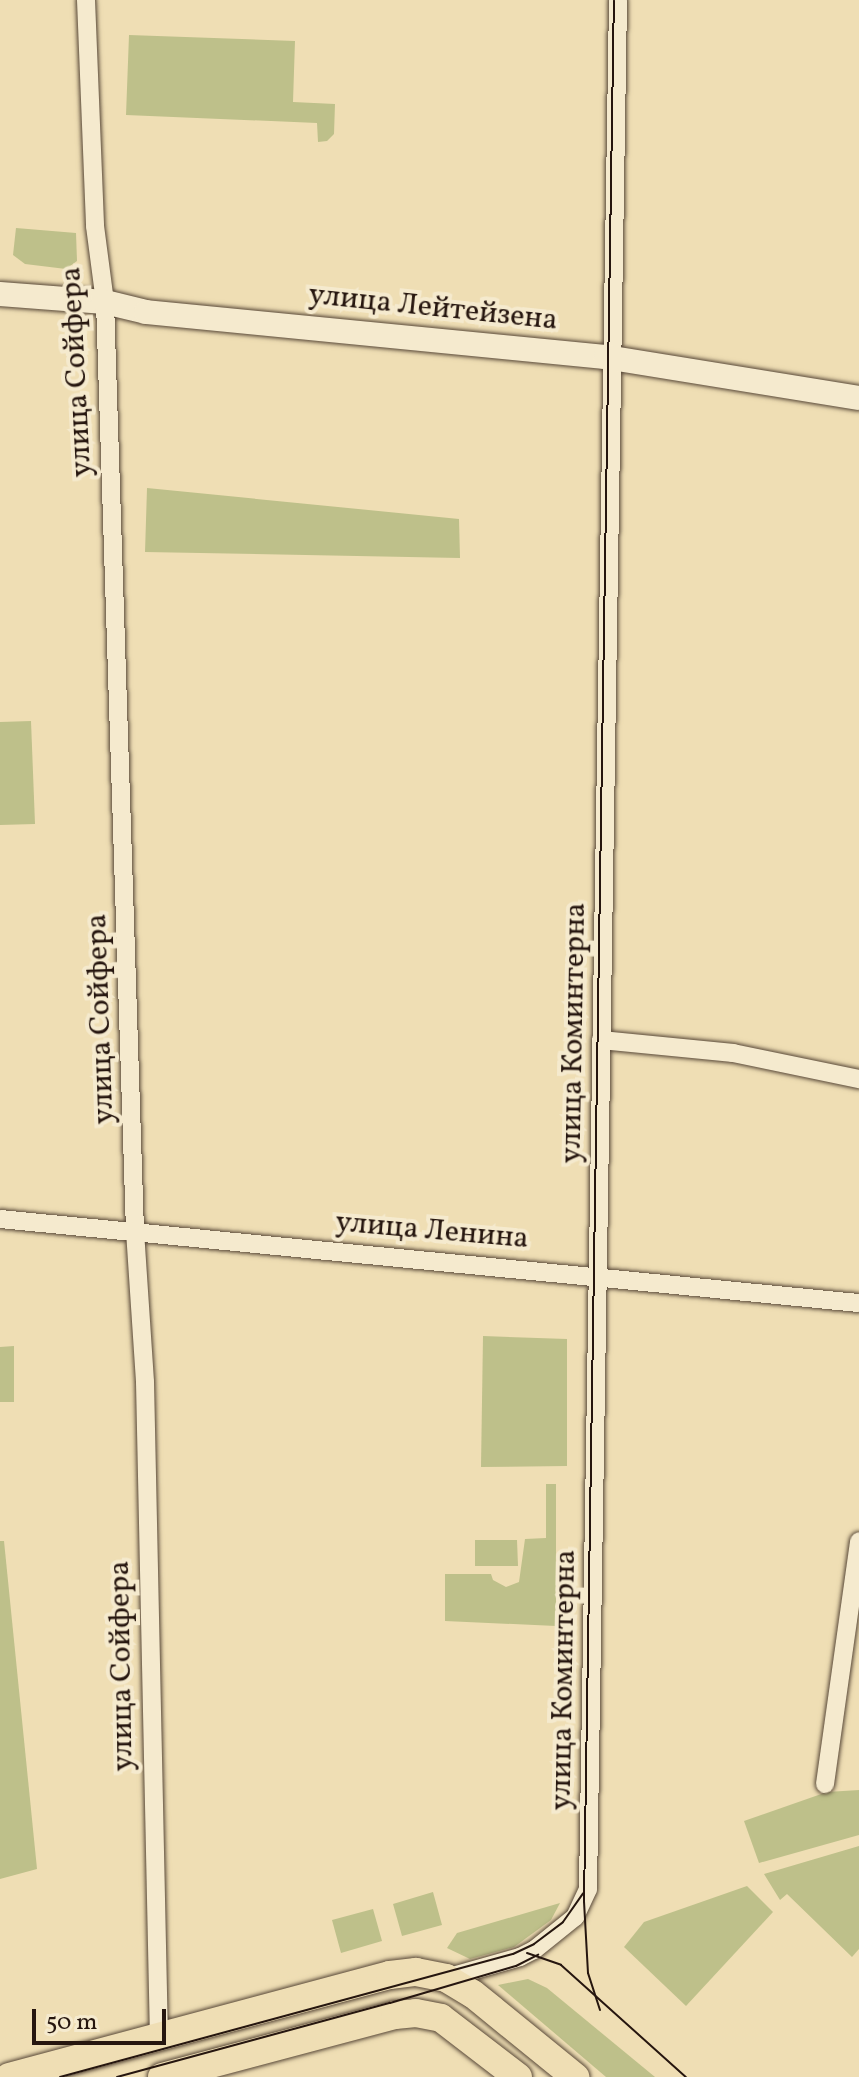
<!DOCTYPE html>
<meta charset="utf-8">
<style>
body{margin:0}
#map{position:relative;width:859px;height:2077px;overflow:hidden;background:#efdeb4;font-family:Vollkorn,serif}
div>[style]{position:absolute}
.green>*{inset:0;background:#bec08a}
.roads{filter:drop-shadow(0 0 2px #584838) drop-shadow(0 0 2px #584838)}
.street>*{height:18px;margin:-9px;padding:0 9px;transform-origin:9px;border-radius:9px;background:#f5eace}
.secondary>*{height:24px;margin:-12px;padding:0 12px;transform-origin:12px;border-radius:12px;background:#f5eace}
.primary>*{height:28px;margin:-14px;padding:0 14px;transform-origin:14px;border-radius:14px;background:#efdeb4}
.tram>*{height:2px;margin:-1px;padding:0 1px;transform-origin:1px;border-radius:1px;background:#26160f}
span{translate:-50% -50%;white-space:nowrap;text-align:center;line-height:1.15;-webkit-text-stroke:8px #f5eace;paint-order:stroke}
.street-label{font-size:30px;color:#26160f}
.scale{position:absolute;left:32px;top:2009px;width:134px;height:36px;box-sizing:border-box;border:4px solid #26160f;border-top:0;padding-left:10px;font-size:24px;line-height:28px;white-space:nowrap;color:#26160f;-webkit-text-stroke:6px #f5eace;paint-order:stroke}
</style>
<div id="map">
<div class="green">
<i style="clip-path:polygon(129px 35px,295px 41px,293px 102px,335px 104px,334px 134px,327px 141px,318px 142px,317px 123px,126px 115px)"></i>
<i style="clip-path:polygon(16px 228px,76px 233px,77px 261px,66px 269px,25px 264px,13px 255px)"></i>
<i style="clip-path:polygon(147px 488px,459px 519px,460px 558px,145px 552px)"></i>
<i style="clip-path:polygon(31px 721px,35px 824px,0 825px,0 722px)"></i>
<i style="clip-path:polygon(483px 1336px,567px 1339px,567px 1466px,481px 1467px)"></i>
<i style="clip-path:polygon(14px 1346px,14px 1402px,0 1402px,0 1347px)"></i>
<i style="clip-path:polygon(546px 1484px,556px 1484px,556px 1626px,445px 1621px,445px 1574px,491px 1574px,493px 1580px,506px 1587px,519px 1582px,525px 1539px,546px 1538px)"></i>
<i style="clip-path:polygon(475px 1540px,517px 1540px,518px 1566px,475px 1566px)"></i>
<i style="clip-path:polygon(0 1541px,4px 1541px,37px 1869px,0 1879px)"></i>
<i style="clip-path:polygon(859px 1790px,859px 1835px,759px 1863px,744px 1821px,827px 1792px)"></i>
<i style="clip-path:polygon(859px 1846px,859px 1949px,852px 1957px,787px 1894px,780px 1900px,764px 1874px)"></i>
<i style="clip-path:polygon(747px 1886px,773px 1912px,686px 2006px,624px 1947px,644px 1922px)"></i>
<i style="clip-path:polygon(433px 1892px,442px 1925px,402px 1936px,393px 1904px)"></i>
<i style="clip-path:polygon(560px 1903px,551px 1920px,514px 1947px,470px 1959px,447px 1948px,457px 1933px)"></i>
<i style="clip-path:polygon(373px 1909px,382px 1941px,341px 1953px,332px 1920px)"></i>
<i style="clip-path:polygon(528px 1979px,547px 1988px,655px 2077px,606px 2077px,498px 1985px)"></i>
</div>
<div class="roads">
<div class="street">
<i style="left:86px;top:0;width:226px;rotate:87.7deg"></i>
<i style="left:95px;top:226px;width:77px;rotate:82.5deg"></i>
<i style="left:105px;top:302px;width:929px;rotate:88.15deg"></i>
<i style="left:135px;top:1231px;width:151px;rotate:86.2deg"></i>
<i style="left:145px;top:1382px;width:655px;rotate:88.78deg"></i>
<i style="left:601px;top:1040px;width:133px;rotate:5.6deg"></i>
<i style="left:733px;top:1053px;width:129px;rotate:11.7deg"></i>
<i style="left:0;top:1219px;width:863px;rotate:5.59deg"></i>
<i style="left:825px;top:1784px;width:245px;rotate:-82deg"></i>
<i style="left:446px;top:1978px;width:77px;rotate:-15.8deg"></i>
<i style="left:520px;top:1957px;width:16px;rotate:-27deg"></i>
<i style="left:534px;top:1950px;width:53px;rotate:-38.8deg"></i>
<i style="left:575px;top:1917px;width:31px;rotate:-65deg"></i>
<i style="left:588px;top:1889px;width:1889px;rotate:-89.09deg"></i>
</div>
<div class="secondary">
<i style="left:0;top:294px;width:105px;rotate:4.4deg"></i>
<i style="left:105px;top:302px;width:42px;rotate:13.7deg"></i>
<i style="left:146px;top:312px;width:462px;rotate:5.6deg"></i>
<i style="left:606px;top:357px;width:256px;rotate:9.2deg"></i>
</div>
<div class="primary">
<i style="left:9px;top:2077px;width:394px;rotate:-15deg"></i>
<i style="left:390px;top:1975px;width:26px;rotate:-7deg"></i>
<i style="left:416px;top:1972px;width:31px;rotate:11deg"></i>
<i style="left:446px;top:1978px;width:31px;rotate:31deg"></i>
<i style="left:473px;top:1994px;width:132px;rotate:39.1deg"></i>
<i style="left:162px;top:2077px;width:241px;rotate:-14.9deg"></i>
<i style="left:395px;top:2015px;width:21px;rotate:-5deg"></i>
<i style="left:416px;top:2013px;width:25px;rotate:11deg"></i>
<i style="left:441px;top:2018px;width:97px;rotate:37.5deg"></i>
</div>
</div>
<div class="tram">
<i style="left:527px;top:1953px;width:36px;rotate:19deg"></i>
<i style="left:561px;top:1965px;width:168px;rotate:41.9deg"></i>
<i style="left:600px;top:2010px;width:39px;rotate:-108deg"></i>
<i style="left:588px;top:1973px;width:71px;rotate:-93.2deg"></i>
<i style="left:584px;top:1902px;width:1902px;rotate:-89.1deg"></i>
<i style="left:60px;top:2077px;width:469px;rotate:-15.2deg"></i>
<i style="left:513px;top:1954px;width:23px;rotate:-25deg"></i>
<i style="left:534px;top:1944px;width:36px;rotate:-37deg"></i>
<i style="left:563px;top:1922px;width:35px;rotate:-55deg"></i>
<i style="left:117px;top:2077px;width:283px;rotate:-15.2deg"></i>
<i style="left:390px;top:2003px;width:131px;rotate:-16.4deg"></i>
<i style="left:516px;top:1966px;width:25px;rotate:-27deg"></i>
</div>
<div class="street-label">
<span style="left:433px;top:308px;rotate:6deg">улица Лейтейзена</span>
<span style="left:77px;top:372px;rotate:-93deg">улица Сойфера</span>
<span style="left:101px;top:1019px;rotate:-92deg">улица Сойфера</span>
<span style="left:574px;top:1033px;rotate:-89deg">улица Коминтерна</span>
<span style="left:432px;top:1231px;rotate:5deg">улица Ленина</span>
<span style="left:122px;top:1666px;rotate:-91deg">улица Сойфера</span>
<span style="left:564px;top:1680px;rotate:-89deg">улица Коминтерна</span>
</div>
<div class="scale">50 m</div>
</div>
